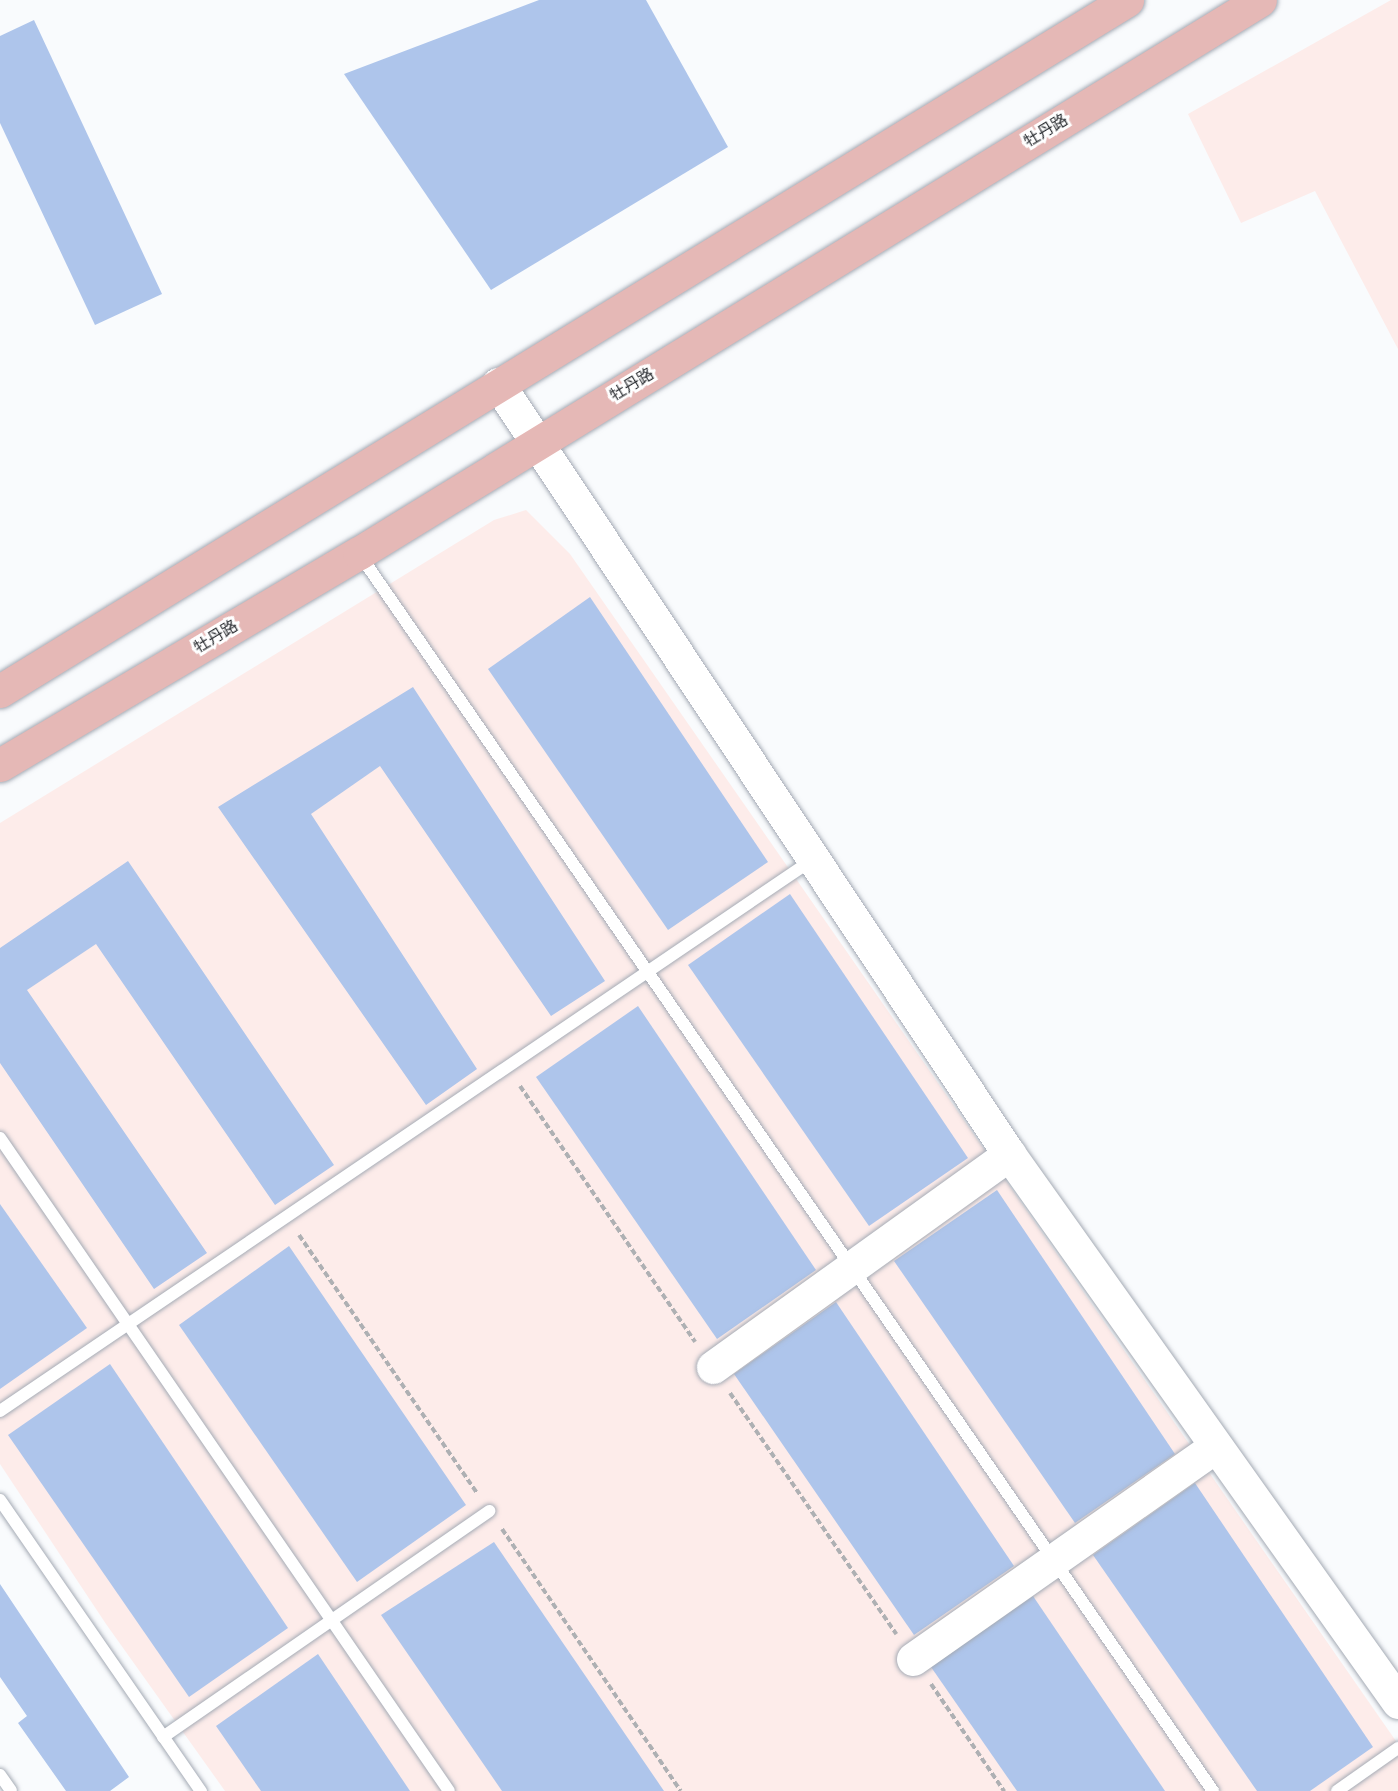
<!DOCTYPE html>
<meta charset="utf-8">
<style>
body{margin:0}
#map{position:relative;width:1398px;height:1791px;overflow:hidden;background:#f9fbfd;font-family:"Source Sans 3","Noto Sans SC",sans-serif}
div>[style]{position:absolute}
.commercial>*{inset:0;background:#fdecea}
.building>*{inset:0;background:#aec5eb}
.path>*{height:4px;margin-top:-2px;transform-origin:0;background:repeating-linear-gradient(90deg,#aeb0b3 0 6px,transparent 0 9px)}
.roads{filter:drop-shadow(0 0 2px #a5abb5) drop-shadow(0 0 2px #a5abb5)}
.lane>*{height:12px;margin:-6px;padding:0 6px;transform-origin:6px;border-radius:6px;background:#fff}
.secondary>*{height:33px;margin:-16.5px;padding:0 16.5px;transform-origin:16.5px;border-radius:16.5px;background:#fff}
.primary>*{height:33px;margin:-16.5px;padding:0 16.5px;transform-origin:16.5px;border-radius:16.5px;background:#e5b8b6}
span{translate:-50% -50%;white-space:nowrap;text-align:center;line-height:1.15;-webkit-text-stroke:6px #fff;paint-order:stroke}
.street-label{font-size:16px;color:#2c2f33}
</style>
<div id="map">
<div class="commercial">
<i style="clip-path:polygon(1391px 0,1398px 0,1398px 349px,1315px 191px,1241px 223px,1188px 114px)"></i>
<i style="clip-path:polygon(526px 510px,570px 554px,1398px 1744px,1398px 1791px,225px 1791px,106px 1624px,0 1464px,0 823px,494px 520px)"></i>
</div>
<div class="building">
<i style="clip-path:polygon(539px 0,646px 0,728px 147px,491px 290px,344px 74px)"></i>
<i style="clip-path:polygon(34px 20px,162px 294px,95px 325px,0 123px,0 36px)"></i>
<i style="clip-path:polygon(590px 597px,768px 862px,668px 930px,488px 669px)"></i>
<i style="clip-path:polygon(413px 687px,605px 981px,551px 1016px,380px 766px,311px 814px,477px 1069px,426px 1105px,218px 807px)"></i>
<i style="clip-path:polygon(128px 861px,334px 1165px,275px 1205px,96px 944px,27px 990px,207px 1253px,154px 1289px,0 1063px,0 948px)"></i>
<i style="clip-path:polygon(790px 894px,968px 1158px,869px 1226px,688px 965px)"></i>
<i style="clip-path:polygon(638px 1006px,816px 1270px,717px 1339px,536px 1077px)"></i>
<i style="clip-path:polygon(997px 1190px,1175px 1454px,1075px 1523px,894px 1261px)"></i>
<i style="clip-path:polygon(0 1204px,87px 1328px,0 1389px)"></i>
<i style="clip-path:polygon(289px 1246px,466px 1505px,357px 1582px,179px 1325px)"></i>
<i style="clip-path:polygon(836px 1302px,1014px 1566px,914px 1635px,734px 1374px)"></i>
<i style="clip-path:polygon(110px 1364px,288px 1628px,189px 1697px,8px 1435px)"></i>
<i style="clip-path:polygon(1195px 1483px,1373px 1747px,1310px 1791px,1257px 1791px,1093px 1555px)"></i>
<i style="clip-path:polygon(494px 1542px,664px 1791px,502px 1791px,381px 1615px)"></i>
<i style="clip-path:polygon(0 1584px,129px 1777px,110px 1791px,66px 1791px,18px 1723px,27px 1716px,0 1677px)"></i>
<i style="clip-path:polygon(1033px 1596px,1165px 1791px,1017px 1791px,931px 1667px)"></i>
<i style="clip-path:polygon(318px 1654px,410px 1791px,261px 1791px,216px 1726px)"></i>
</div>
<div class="path">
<i style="left:520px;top:1086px;width:310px;rotate:55.6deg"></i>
<i style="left:299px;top:1235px;width:313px;rotate:55.4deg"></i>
<i style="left:730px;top:1393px;width:293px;rotate:55.4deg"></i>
<i style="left:502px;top:1529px;width:317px;rotate:55.7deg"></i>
<i style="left:931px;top:1684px;width:130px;rotate:55.7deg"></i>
</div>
<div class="roads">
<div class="lane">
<i style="left:360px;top:555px;width:1502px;rotate:55.39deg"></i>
<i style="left:0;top:1138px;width:792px;rotate:55.49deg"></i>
<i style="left:0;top:1411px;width:981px;rotate:-34.16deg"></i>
<i style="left:0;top:1500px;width:354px;rotate:55.4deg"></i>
<i style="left:163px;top:1737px;width:397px;rotate:-34.7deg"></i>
<i style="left:0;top:1775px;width:19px;rotate:55deg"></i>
<i style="left:1337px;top:1791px;width:75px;rotate:-35.2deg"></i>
</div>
<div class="secondary">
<i style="left:498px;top:384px;width:924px;rotate:56.43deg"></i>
<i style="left:1009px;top:1154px;width:672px;rotate:54.63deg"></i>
<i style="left:713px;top:1367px;width:365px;rotate:-35.7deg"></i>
<i style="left:913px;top:1659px;width:370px;rotate:-35.1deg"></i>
</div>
<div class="primary">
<i style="left:0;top:691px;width:1322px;rotate:-31.51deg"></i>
<i style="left:0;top:765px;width:417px;rotate:-30.6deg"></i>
<i style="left:359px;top:553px;width:1057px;rotate:-31.54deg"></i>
</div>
</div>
<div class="street-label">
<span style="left:1046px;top:131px;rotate:-31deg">牡丹路</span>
<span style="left:632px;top:385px;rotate:-31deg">牡丹路</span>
<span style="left:216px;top:637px;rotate:-31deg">牡丹路</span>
</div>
</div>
